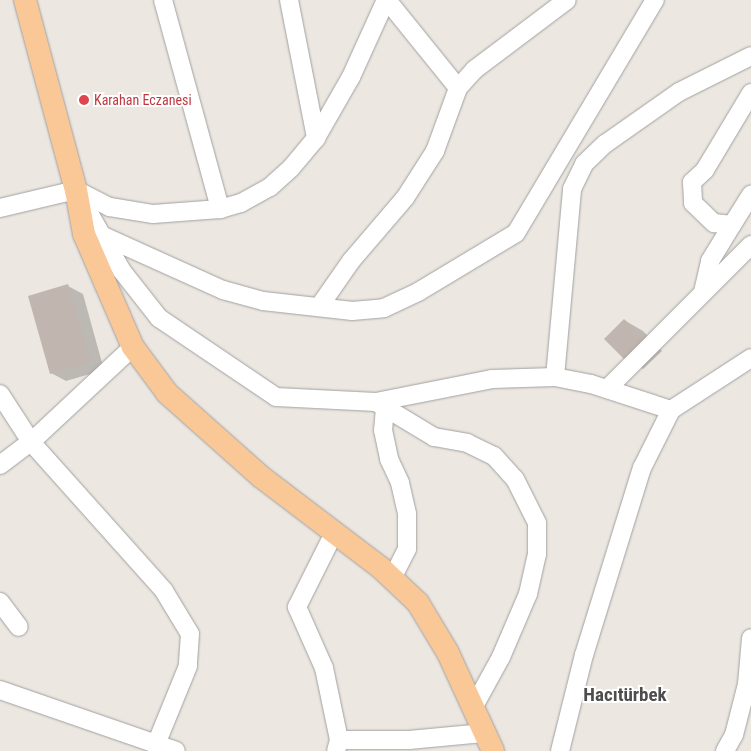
<!DOCTYPE html>
<meta charset="utf-8">
<style>
body{margin:0}
#map{position:relative;width:751px;height:751px;overflow:hidden;background:#ece7e0;font-family:"Roboto Condensed",sans-serif}
div>[style]{position:absolute}
.shadow>*{inset:0;background:#0003}
.building>*{inset:0;background:#c0b6af}
.roads{filter:drop-shadow(0 0 1px #a1a1a1) drop-shadow(0 0 1px #a1a1a1)}
.minor>*{height:18px;margin:-9px;padding:0 9px;transform-origin:9px;border-radius:9px;background:#fff}
.major>*{height:22px;margin:-11px;padding:0 11px;transform-origin:11px;border-radius:11px;background:#fac797}
.dots>*{width:14px;height:14px;translate:-50% -50%;box-sizing:border-box;border:2px solid #fff;border-radius:50%}
span{translate:-50% -50%;white-space:nowrap;text-align:center;line-height:1.15;-webkit-text-stroke:4px #fff;paint-order:stroke}
.health-label{font-size:14px;color:#be3a42}
.left{translate:0 -50%;text-align:left}
.district-label{font-size:19px;color:#4d4d4d;font-weight:700}
</style>
<div id="map">
<div class="shadow">
<i style="clip-path:polygon(68px 286px,83px 294px,104px 370px,66px 381px,51px 373px)"></i>
<i style="clip-path:polygon(624px 320px,643px 331px,662px 351px,643px 369px,624px 358px)"></i>
</div>
<div class="building">
<i style="clip-path:polygon(68px 284px,91px 362px,50px 374px,28px 296px)"></i>
<i style="clip-path:polygon(624px 319px,644px 339px,624px 359px,604px 339px)"></i>
</div>
<div class="roads">
<div class="minor">
<i style="left:163px;top:0;width:217px;rotate:74.7deg"></i>
<i style="left:289px;top:0;width:141px;rotate:78.9deg"></i>
<i style="left:387px;top:0;width:113px;rotate:51.1deg"></i>
<i style="left:751px;top:93px;width:90px;rotate:120.9deg"></i>
<i style="left:705px;top:170px;width:18px;rotate:137deg"></i>
<i style="left:692px;top:182px;width:21px;rotate:87deg"></i>
<i style="left:693px;top:203px;width:29px;rotate:44deg"></i>
<i style="left:714px;top:223px;width:18px;rotate:6deg"></i>
<i style="left:732px;top:225px;width:36px;rotate:-58deg"></i>
<i style="left:81px;top:199px;width:83px;rotate:60.3deg"></i>
<i style="left:122px;top:271px;width:60px;rotate:51.8deg"></i>
<i style="left:159px;top:318px;width:141px;rotate:34deg"></i>
<i style="left:276px;top:397px;width:100px;rotate:2.9deg"></i>
<i style="left:376px;top:402px;width:118px;rotate:-11.2deg"></i>
<i style="left:492px;top:379px;width:63px;rotate:-1.8deg"></i>
<i style="left:555px;top:377px;width:37px;rotate:11deg"></i>
<i style="left:591px;top:384px;width:84px;rotate:18deg"></i>
<i style="left:0;top:208px;width:78px;rotate:-13.3deg"></i>
<i style="left:76px;top:190px;width:38px;rotate:27deg"></i>
<i style="left:110px;top:207px;width:44px;rotate:9.2deg"></i>
<i style="left:153px;top:214px;width:67px;rotate:-4.3deg"></i>
<i style="left:220px;top:209px;width:22px;rotate:-16deg"></i>
<i style="left:241px;top:203px;width:33px;rotate:-29deg"></i>
<i style="left:270px;top:187px;width:28px;rotate:-42deg"></i>
<i style="left:291px;top:168px;width:39px;rotate:-50deg"></i>
<i style="left:316px;top:138px;width:70px;rotate:-60.2deg"></i>
<i style="left:351px;top:77px;width:85px;rotate:-65.6deg"></i>
<i style="left:101px;top:235px;width:134px;rotate:24.3deg"></i>
<i style="left:223px;top:290px;width:41px;rotate:15.4deg"></i>
<i style="left:263px;top:301px;width:90px;rotate:6.4deg"></i>
<i style="left:352px;top:311px;width:32px;rotate:-5deg"></i>
<i style="left:384px;top:308px;width:38px;rotate:-25deg"></i>
<i style="left:418px;top:292px;width:114px;rotate:-31deg"></i>
<i style="left:516px;top:233px;width:271px;rotate:-59.2deg"></i>
<i style="left:703px;top:292px;width:32px;rotate:-77deg"></i>
<i style="left:710px;top:261px;width:42px;rotate:-58.6deg"></i>
<i style="left:319px;top:307px;width:56px;rotate:-55.2deg"></i>
<i style="left:351px;top:261px;width:83px;rotate:-49.4deg"></i>
<i style="left:405px;top:198px;width:56px;rotate:-57.4deg"></i>
<i style="left:435px;top:151px;width:67px;rotate:-69.9deg"></i>
<i style="left:458px;top:88px;width:24px;rotate:-48deg"></i>
<i style="left:474px;top:70px;width:116px;rotate:-37deg"></i>
<i style="left:555px;top:377px;width:189px;rotate:-84.8deg"></i>
<i style="left:572px;top:189px;width:28px;rotate:-64deg"></i>
<i style="left:584px;top:164px;width:29px;rotate:-44deg"></i>
<i style="left:605px;top:144px;width:90px;rotate:-35.1deg"></i>
<i style="left:679px;top:92px;width:80px;rotate:-26.6deg"></i>
<i style="left:607px;top:389px;width:204px;rotate:-45deg"></i>
<i style="left:0;top:394px;width:57px;rotate:57.1deg"></i>
<i style="left:31px;top:442px;width:200px;rotate:48.2deg"></i>
<i style="left:164px;top:591px;width:50px;rotate:58.8deg"></i>
<i style="left:190px;top:634px;width:32px;rotate:94deg"></i>
<i style="left:188px;top:666px;width:82px;rotate:112.2deg"></i>
<i style="left:376px;top:402px;width:68px;rotate:31.1deg"></i>
<i style="left:434px;top:437px;width:34px;rotate:10deg"></i>
<i style="left:467px;top:443px;width:30px;rotate:26deg"></i>
<i style="left:494px;top:456px;width:31px;rotate:48deg"></i>
<i style="left:515px;top:479px;width:49px;rotate:63.4deg"></i>
<i style="left:537px;top:523px;width:31px;rotate:90deg"></i>
<i style="left:537px;top:554px;width:41px;rotate:102.7deg"></i>
<i style="left:528px;top:594px;width:69px;rotate:113.2deg"></i>
<i style="left:501px;top:657px;width:58px;rotate:118.8deg"></i>
<i style="left:385px;top:408px;width:22px;rotate:95deg"></i>
<i style="left:383px;top:430px;width:30px;rotate:78deg"></i>
<i style="left:389px;top:459px;width:26px;rotate:65deg"></i>
<i style="left:400px;top:483px;width:32px;rotate:77deg"></i>
<i style="left:407px;top:514px;width:35px;rotate:90deg"></i>
<i style="left:407px;top:549px;width:34px;rotate:117deg"></i>
<i style="left:0;top:465px;width:39px;rotate:-37deg"></i>
<i style="left:31px;top:442px;width:139px;rotate:-43deg"></i>
<i style="left:334px;top:533px;width:83px;rotate:116.6deg"></i>
<i style="left:297px;top:607px;width:67px;rotate:66.1deg"></i>
<i style="left:324px;top:668px;width:74px;rotate:78.2deg"></i>
<i style="left:339px;top:740px;width:11px;rotate:105deg"></i>
<i style="left:0;top:602px;width:31px;rotate:53deg"></i>
<i style="left:0;top:690px;width:186px;rotate:19.1deg"></i>
<i style="left:339px;top:740px;width:70px"></i>
<i style="left:409px;top:740px;width:75px;rotate:-5.3deg"></i>
<i style="left:560px;top:751px;width:99px;rotate:-76deg"></i>
<i style="left:584px;top:655px;width:196px;rotate:-72.8deg"></i>
<i style="left:642px;top:468px;width:65px;rotate:-63.4deg"></i>
<i style="left:671px;top:410px;width:95px;rotate:-33deg"></i>
<i style="left:725px;top:751px;width:18px;rotate:-61deg"></i>
<i style="left:734px;top:735px;width:53px;rotate:-75.7deg"></i>
<i style="left:747px;top:684px;width:46px;rotate:-85deg"></i>
</div>
<div class="major">
<i style="left:25px;top:0;width:197px;rotate:75deg"></i>
<i style="left:76px;top:190px;width:45px;rotate:79.7deg"></i>
<i style="left:84px;top:234px;width:123px;rotate:66.6deg"></i>
<i style="left:133px;top:347px;width:57px;rotate:53.5deg"></i>
<i style="left:167px;top:393px;width:125px;rotate:41.7deg"></i>
<i style="left:260px;top:476px;width:152px;rotate:37.2deg"></i>
<i style="left:381px;top:568px;width:51px;rotate:43.4deg"></i>
<i style="left:418px;top:603px;width:58px;rotate:59deg"></i>
<i style="left:448px;top:653px;width:108px;rotate:65.3deg"></i>
</div>
</div>
<div class="dots">
<i style="left:84px;top:100px;background:#e0444e"></i>
</div>
<div class="health-label">
<span class="left" style="left:94px;top:100px">Karahan Eczanesi</span>
</div>
<div class="district-label">
<span style="left:625px;top:695px">Hacıtürbek</span>
</div>
</div>
